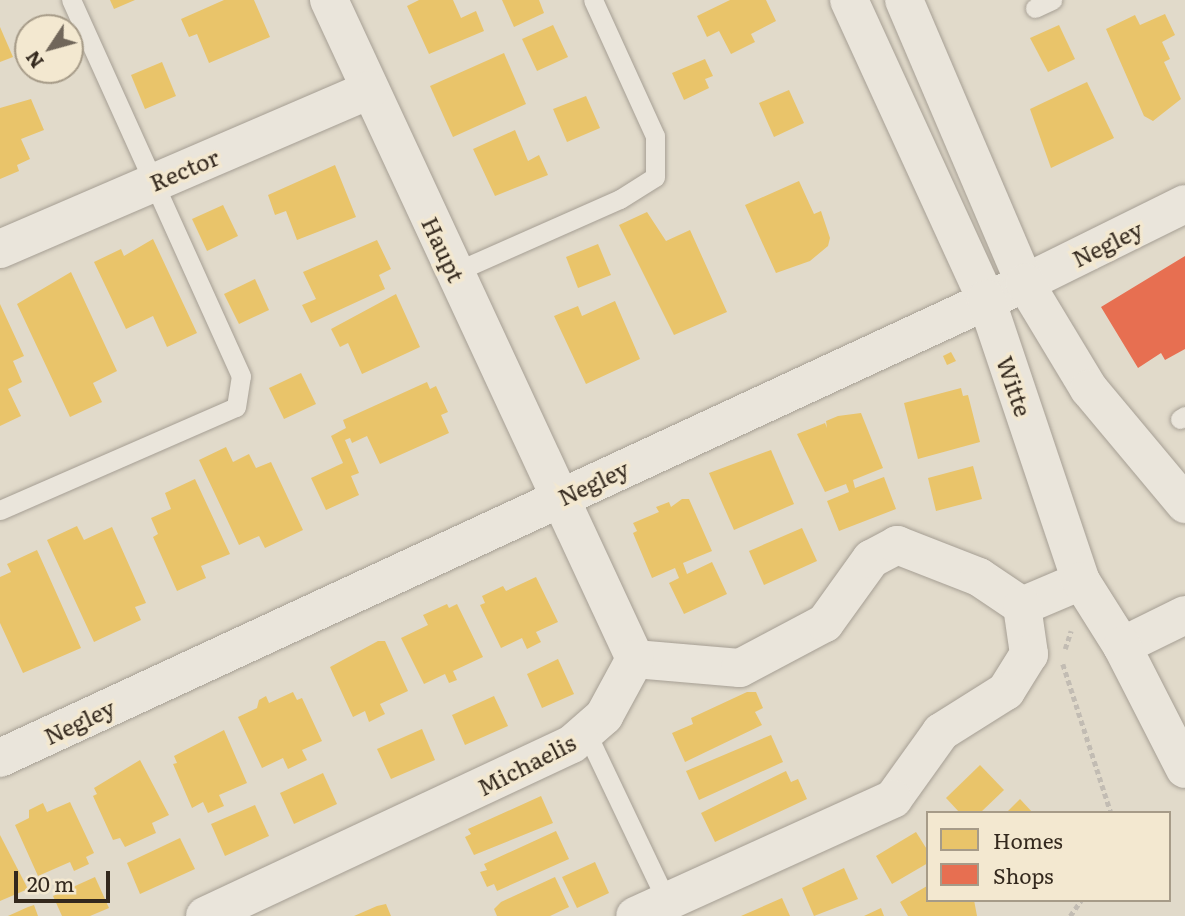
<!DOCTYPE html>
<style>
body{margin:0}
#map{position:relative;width:1185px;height:916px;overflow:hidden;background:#e1daca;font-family:Literata,serif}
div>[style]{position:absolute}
.homes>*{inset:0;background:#e9c46a}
.shops>*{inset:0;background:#e76f51}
.path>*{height:4.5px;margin-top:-2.25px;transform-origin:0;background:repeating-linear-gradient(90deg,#c2bcb3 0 5px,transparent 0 8.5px)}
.roads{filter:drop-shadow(0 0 2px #a69f94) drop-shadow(0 0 2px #a69f94)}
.service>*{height:19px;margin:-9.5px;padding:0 9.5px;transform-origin:9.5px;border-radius:9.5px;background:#eae5db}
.minor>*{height:38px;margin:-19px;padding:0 19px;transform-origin:19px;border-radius:19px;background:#eae5db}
.tertiary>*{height:38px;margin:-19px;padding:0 19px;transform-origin:19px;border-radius:19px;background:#eae5db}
span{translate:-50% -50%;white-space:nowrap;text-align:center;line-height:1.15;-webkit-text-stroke:7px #f3e8d0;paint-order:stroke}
.street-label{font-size:23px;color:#33281d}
.legend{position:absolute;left:926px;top:811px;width:245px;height:91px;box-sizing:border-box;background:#f3e8d0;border:2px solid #a69b88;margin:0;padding:9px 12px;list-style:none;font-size:21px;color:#33281d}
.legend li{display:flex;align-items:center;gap:14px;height:35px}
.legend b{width:35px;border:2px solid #a69b88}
.north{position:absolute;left:14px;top:14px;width:70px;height:70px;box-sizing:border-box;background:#f3e8d0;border:2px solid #a69b88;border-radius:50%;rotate:234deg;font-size:19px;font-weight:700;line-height:28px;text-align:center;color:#33281d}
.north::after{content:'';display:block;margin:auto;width:24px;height:32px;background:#70665a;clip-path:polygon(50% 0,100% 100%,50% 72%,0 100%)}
.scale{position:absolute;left:14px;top:871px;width:96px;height:32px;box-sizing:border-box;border:4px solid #33281d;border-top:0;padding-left:9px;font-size:21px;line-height:24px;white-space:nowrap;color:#33281d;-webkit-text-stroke:5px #f3e8d0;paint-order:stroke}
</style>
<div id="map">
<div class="homes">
<i style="clip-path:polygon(110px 0,135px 0,114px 9px)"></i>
<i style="clip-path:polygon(224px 0,254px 0,270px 37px,209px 63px,197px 34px,189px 37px,181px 19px)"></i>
<i style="clip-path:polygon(419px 0,453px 0,461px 18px,476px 11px,484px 31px,429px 54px,407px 6px)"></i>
<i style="clip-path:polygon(502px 0,539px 0,544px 13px,514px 27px)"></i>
<i style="clip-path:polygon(730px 0,766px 0,776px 21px,751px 34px,755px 42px,731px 54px,719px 31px,707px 37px,697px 16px)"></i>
<i style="clip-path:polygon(1165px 14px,1175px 35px,1162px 42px,1170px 59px,1164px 62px,1181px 99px,1153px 121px,1144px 116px,1106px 29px,1135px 15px,1140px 25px)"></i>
<i style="clip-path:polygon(553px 25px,568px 57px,537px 71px,522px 39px)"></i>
<i style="clip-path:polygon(1059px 25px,1075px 59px,1048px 72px,1030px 38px)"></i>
<i style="clip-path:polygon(0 27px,13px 57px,0 62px)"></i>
<i style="clip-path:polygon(504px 53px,526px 104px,453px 137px,430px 86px)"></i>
<i style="clip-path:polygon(705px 59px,713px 76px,705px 79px,709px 88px,684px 100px,672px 73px)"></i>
<i style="clip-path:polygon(162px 62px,176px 96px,145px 109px,131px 75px)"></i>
<i style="clip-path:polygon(1087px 82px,1114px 138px,1051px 168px,1030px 109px)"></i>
<i style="clip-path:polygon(789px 90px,804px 123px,774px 137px,759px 103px)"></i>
<i style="clip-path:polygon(586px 96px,600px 128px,567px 142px,553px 109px)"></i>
<i style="clip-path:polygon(31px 99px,44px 130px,21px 139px,30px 159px,17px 165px,19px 171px,0 179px,0 108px)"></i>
<i style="clip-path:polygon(515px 130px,528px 161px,539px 155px,548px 175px,495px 196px,473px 149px)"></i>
<i style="clip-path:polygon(335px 165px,356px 217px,297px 240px,286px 211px,275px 215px,268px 195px)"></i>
<i style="clip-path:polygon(799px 181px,814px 214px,821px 211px,830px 238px,828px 246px,810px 261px,776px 273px,745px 205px)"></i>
<i style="clip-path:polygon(223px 205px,238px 236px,207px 251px,192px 219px)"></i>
<i style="clip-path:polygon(647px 212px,666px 241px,690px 230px,727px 312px,674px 335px,619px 225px)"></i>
<i style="clip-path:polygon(153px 239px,197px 333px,167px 347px,153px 316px,126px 329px,94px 262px,121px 249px,124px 256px)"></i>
<i style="clip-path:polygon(377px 240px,391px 269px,379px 275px,385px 289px,311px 323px,302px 305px,316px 299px,303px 272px)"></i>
<i style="clip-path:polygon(598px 244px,611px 275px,578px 288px,566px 257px)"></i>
<i style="clip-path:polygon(71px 272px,117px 371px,93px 383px,102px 402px,70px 417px,17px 304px)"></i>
<i style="clip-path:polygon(255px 279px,269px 310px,239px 324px,224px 294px)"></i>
<i style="clip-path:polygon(396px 294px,420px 347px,362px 374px,348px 343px,340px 347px,331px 329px)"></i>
<i style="clip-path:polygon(615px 301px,640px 359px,586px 384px,554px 316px,578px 306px,582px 316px)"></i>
<i style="clip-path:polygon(0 304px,24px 356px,13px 361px,22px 382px,8px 389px,21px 416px,0 426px)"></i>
<i style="clip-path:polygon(951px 352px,956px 361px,947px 365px,943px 356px)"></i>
<i style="clip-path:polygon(301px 373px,316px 404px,284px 419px,269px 388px)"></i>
<i style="clip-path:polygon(427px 382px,430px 389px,436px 386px,448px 412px,441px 415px,449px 433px,380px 464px,367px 436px,352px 443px,350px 438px,345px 440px,359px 473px,351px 476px,359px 495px,326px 510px,311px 478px,343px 463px,331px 436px,346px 428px,343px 420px)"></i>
<i style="clip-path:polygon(961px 388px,963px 396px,968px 395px,980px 442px,918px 459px,904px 403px)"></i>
<i style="clip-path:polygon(861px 413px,883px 468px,853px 480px,855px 488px,884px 477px,896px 509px,839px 531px,827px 501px,849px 492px,846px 484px,825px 492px,797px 434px,825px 423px,827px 428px,826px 421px,838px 416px)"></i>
<i style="clip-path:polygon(226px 447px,233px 462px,249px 454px,256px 468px,271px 462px,303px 530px,265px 548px,259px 536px,239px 545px,199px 460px)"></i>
<i style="clip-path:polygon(771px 450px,794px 504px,734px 530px,709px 473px)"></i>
<i style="clip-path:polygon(973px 466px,982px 499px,936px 511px,928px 478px)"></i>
<i style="clip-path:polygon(195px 479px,230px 554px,201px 566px,206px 578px,177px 591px,153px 537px,158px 534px,151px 518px,171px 509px,165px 493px)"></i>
<i style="clip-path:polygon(682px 499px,689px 499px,712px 551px,683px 563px,687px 574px,712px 562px,727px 594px,684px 614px,669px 583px,679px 578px,675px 568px,652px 578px,633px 533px,637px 531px,633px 523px,659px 512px,656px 507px,669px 502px,671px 507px)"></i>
<i style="clip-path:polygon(77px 526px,84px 540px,112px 527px,146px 603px,135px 607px,141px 620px,94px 642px,47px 540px)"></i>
<i style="clip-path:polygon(802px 528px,817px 561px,764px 585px,749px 551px)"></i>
<i style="clip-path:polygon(37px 550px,81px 648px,23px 673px,0 623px,0 577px,11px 572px,7px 564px)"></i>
<i style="clip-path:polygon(536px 577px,558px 622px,536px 632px,541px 642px,527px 649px,522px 638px,501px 648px,480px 605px,485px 603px,482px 596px,503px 586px,506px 591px)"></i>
<i style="clip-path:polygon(447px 604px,449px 608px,457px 604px,483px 657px,453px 671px,457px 680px,449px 683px,445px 674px,424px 684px,401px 638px,428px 625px,423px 615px)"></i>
<i style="clip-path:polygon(378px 641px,385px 641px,408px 691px,380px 704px,385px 714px,369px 722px,365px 711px,353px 717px,330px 667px)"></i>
<i style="clip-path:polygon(558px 659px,574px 694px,542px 708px,527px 674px)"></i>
<i style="clip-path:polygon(293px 692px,297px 700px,302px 698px,322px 741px,302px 750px,307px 760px,288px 769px,283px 758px,262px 768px,238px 717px,257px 708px,259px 700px,266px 696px,269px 703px)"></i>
<i style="clip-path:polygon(747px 692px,756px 692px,763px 708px,755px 712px,762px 725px,685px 762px,672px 733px,693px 724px,691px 718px)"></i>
<i style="clip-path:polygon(494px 696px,508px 726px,465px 745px,452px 715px)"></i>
<i style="clip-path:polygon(422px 729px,435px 760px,391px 779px,377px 749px)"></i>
<i style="clip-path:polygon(224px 730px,247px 783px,219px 795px,224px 806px,208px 813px,203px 802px,192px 808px,173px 764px,177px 763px,174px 756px)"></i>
<i style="clip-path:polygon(771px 735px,783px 762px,699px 800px,686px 771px)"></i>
<i style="clip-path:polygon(140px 760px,169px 815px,152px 823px,156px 833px,125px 847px,120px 838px,113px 840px,93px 796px,97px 794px,94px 788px)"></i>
<i style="clip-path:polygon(980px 765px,1004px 790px,980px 813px,960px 813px,946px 798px)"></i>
<i style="clip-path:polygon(786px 771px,791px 782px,798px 779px,807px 799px,715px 842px,701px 813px)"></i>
<i style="clip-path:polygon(323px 773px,337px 804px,294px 824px,280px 793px)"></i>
<i style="clip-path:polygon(541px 796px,553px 823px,474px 855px,465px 837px,471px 834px,468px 829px)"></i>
<i style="clip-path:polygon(1020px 799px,1033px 813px,1006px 813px)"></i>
<i style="clip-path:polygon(70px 802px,94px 853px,86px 857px,89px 864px,74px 871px,70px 862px,38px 876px,15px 825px,29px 818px,29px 810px,43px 803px,47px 812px)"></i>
<i style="clip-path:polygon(255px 805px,269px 836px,225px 856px,211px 824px)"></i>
<i style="clip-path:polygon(556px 831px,569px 859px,497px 891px,494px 884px,487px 887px,480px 872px,487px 870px,484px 864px)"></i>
<i style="clip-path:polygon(916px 832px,928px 851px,928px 863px,892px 884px,876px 856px)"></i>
<i style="clip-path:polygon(0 835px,28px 889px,0 901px)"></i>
<i style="clip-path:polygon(180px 838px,195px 869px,140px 894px,127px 863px)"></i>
<i style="clip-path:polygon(595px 862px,609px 893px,577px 908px,562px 877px)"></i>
<i style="clip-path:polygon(844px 868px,858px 899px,814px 916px,802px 888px)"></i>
<i style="clip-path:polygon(95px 877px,109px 908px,90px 916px,62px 916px,53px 896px)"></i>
<i style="clip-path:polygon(555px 877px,569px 907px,550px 916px,497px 916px,494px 909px,501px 902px)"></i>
<i style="clip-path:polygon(928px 880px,928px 900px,974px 900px,977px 916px,908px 916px,900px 902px,927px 886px)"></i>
<i style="clip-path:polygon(782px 898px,790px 916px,741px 916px)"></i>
<i style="clip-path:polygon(386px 904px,391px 916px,354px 916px,377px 906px)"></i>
<i style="clip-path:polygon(34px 905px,38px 916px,8px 916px,28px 907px)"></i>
<i style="clip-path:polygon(881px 908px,884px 916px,864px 916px)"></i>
</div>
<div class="shops">
<i style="clip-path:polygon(1185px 256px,1185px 349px,1165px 360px,1161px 353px,1138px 368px,1101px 307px)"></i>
</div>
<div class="path">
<i style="left:1065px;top:649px;width:19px;rotate:-72deg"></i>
<i style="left:1063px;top:664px;width:157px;rotate:72.1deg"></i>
<i style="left:1070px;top:916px;width:19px;rotate:-55deg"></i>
</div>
<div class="roads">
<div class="service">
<i style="left:1035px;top:8px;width:19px;rotate:-25deg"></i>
<i style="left:455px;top:272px;width:180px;rotate:-23.9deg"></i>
<i style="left:620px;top:199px;width:41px;rotate:-32.2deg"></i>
<i style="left:655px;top:177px;width:41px;rotate:-90deg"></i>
<i style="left:655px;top:136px;width:149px;rotate:-114.5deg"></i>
<i style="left:1180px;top:419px;width:6px;rotate:-31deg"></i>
<i style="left:0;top:510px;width:257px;rotate:-23.6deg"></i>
<i style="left:236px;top:407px;width:31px;rotate:-81deg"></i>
<i style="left:241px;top:376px;width:413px;rotate:-114.3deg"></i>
<i style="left:586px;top:732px;width:188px;rotate:64.5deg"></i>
</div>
<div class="minor">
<i style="left:329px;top:0;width:727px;rotate:65.09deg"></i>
<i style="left:0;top:249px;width:402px;rotate:-23.3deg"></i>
<i style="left:1022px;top:606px;width:64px;rotate:-23deg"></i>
<i style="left:1122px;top:646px;width:70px;rotate:-26.2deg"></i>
<i style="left:635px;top:659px;width:105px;rotate:4.9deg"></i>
<i style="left:740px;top:668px;width:96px;rotate:-27.9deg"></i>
<i style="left:825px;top:623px;width:79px;rotate:-54.3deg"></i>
<i style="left:871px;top:559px;width:30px;rotate:-28deg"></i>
<i style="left:897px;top:545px;width:88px;rotate:21.3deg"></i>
<i style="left:979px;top:577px;width:52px;rotate:34deg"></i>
<i style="left:1022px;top:606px;width:49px;rotate:81.7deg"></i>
<i style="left:1029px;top:654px;width:44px;rotate:121.9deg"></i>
<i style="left:1006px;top:691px;width:77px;rotate:147.8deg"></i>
<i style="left:941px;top:732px;width:82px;rotate:125.6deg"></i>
<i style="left:893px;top:799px;width:283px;rotate:155.6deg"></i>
<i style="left:0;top:758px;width:1130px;rotate:-24.86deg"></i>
<i style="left:1025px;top:283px;width:178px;rotate:-26.3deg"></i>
<i style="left:205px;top:916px;width:405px;rotate:-25.1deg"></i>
<i style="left:572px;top:744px;width:43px;rotate:-41.2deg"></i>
<i style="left:604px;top:716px;width:65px;rotate:-61.5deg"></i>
</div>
<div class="tertiary">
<i style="left:849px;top:0;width:329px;rotate:65.4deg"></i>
<i style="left:986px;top:299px;width:298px;rotate:71.4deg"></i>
<i style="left:1081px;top:581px;width:77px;rotate:57.8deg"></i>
<i style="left:1122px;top:646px;width:138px;rotate:62.9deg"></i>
<i style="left:904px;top:0;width:308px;rotate:66.9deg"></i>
<i style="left:1025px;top:283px;width:124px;rotate:58.9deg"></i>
<i style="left:1089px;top:389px;width:150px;rotate:50.1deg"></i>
</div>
</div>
<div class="street-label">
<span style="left:184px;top:169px;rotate:-23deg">Rector</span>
<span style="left:1107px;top:243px;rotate:-26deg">Negley</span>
<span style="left:444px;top:249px;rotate:65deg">Haupt</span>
<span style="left:1015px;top:386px;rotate:71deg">Witte</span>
<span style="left:593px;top:482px;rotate:-25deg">Negley</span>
<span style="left:79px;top:721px;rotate:-25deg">Negley</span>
<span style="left:526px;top:764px;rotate:-27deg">Michaelis</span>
</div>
<ul class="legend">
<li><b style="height:19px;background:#e9c46a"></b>Homes</li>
<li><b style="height:19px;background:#e76f51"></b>Shops</li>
</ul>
<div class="north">N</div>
<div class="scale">20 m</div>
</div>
